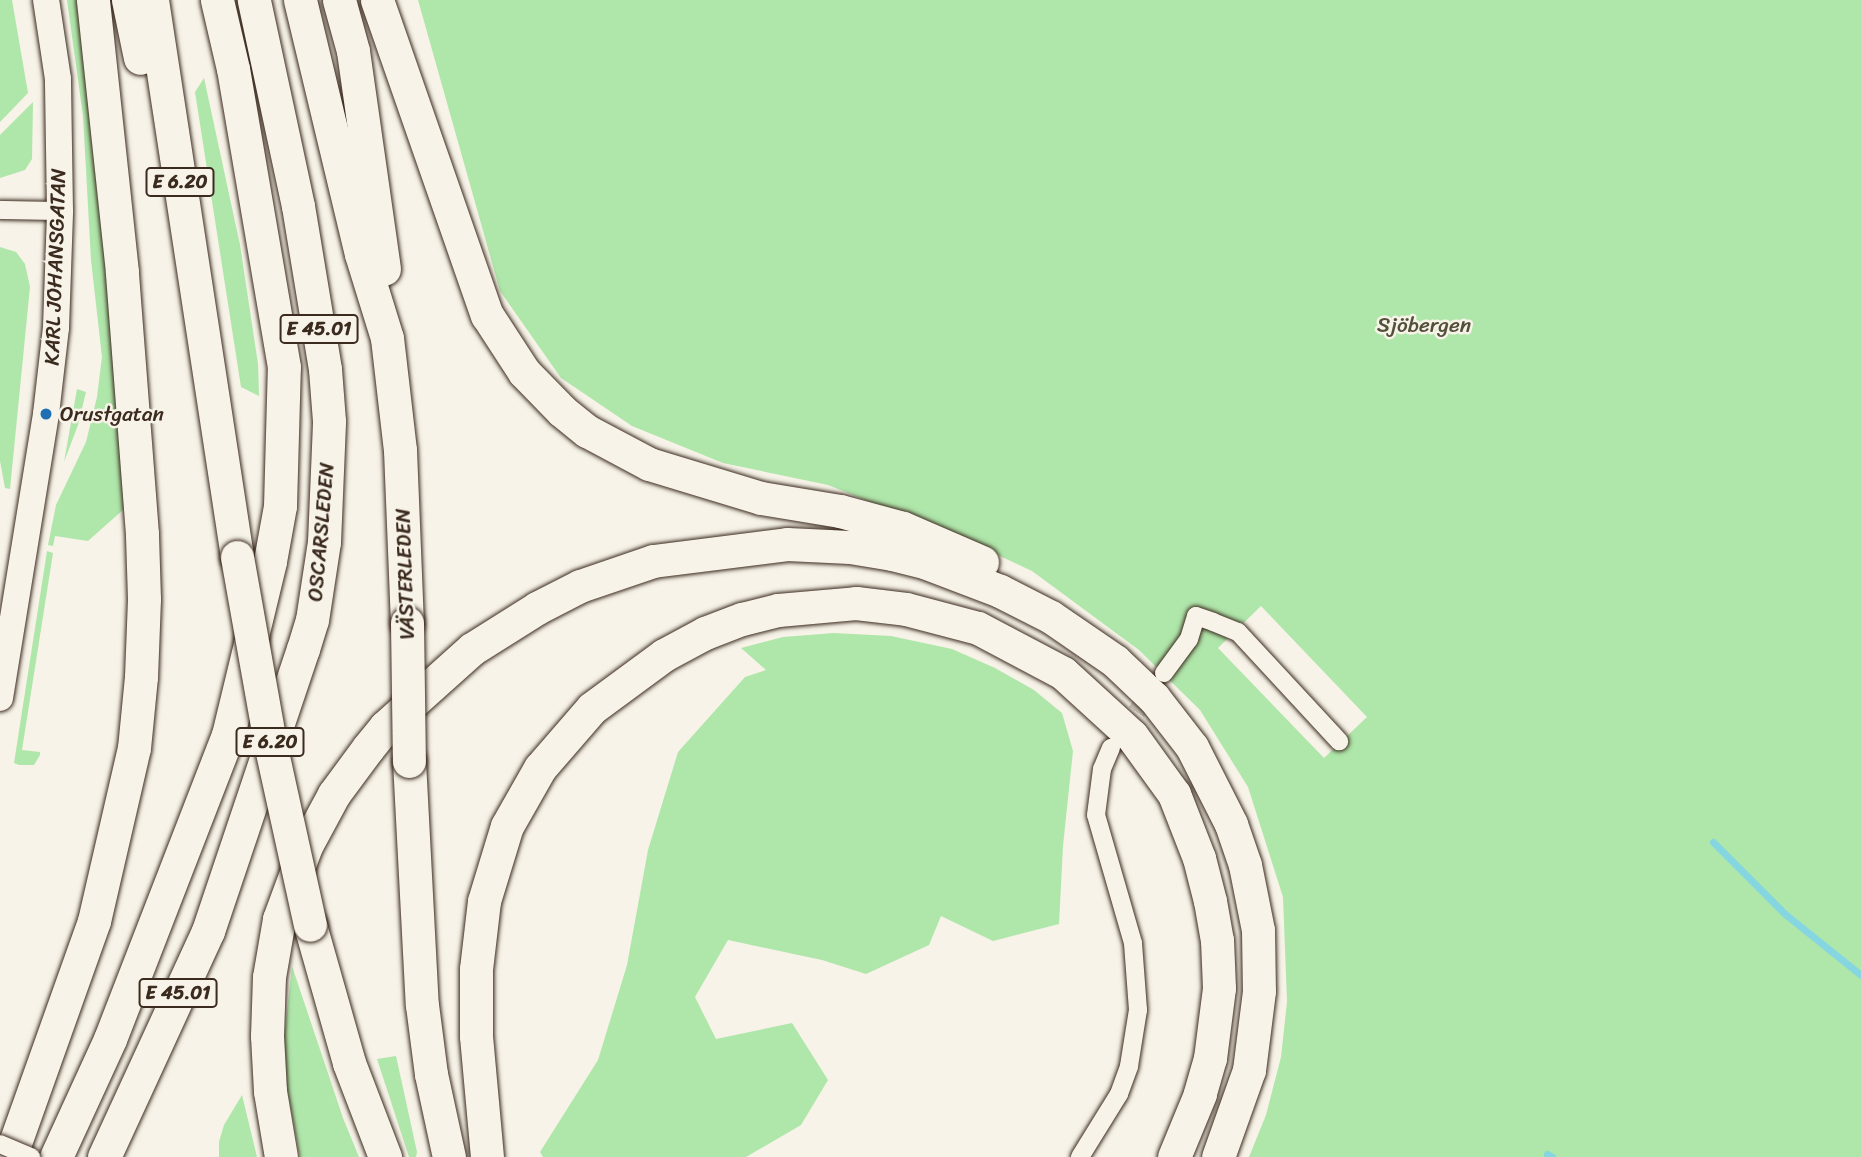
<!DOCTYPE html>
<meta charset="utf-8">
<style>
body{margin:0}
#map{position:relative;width:1861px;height:1157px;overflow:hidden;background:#f7f3e8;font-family:Sriracha,sans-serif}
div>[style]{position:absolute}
.green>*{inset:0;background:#afe6aa}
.stream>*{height:7px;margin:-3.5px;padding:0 3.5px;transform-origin:3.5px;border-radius:3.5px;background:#86d6e1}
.street-tunnel>*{height:18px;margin-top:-9px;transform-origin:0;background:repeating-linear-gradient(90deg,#d1cbc0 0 18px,transparent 0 27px)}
.roads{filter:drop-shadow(0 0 2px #3b2a1e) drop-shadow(0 0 2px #3b2a1e)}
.street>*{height:18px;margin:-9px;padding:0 9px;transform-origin:9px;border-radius:9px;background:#f7f3e8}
.secondary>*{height:26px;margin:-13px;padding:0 13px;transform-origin:13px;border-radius:13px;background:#f7f3e8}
.highway>*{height:33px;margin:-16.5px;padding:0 16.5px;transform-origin:16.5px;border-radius:16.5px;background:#f7f3e8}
.bridges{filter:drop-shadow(0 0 2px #3b2a1e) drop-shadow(0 0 2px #3b2a1e)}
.street-bridge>*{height:18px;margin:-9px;padding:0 9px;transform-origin:9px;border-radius:9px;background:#f7f3e8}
.highway-bridge>*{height:33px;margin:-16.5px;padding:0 16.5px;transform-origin:16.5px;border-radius:16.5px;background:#f7f3e8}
.dots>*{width:19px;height:19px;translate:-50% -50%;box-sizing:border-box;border:4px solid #f7f3e8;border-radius:50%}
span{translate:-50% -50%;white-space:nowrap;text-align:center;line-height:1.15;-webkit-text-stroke:5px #f7f3e8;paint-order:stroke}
.shield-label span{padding:2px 5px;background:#f7f3e8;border:2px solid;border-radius:5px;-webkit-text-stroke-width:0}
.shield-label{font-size:19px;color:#3b2a1e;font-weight:700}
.street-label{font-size:21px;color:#3b2a1e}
.park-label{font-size:21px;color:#52503a}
.poi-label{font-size:21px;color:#3b2a1e}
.left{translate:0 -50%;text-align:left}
</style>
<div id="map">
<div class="green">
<i style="clip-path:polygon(0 0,12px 0,28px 93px,0 122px)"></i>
<i style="clip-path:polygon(67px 0,81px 0,112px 331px,124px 509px,88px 541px,55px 536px,53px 546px,48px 545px,56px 505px,86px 442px,97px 397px,102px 357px,91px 260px,83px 116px)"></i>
<i style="clip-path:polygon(evenodd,418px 0,1861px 0,1861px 1157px,1249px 1157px,1266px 1115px,1281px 1057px,1287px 1002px,1283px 897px,1248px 787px,1200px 710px,1139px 650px,1032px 571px,970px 542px,828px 485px,723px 463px,632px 426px,561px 378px,500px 291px,418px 0,1261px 606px,1367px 717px,1324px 758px,1218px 648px,1261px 606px)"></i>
<i style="clip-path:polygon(204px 78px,240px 245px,258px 364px,259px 396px,241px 387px,195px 92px)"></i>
<i style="clip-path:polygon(33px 102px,32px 159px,25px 170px,0 178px,0 135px)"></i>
<i style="clip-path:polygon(0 247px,16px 252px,25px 264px,30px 287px,10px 489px,5px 488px,0 461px)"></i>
<i style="clip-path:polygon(77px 389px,86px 392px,78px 425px,64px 462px)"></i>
<i style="clip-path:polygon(47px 551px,53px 553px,22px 750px,40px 752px,40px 755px,34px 765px,19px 765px,14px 763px)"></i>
<i style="clip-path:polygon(834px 633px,891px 636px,952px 649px,995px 668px,1034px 690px,1062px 713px,1073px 751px,1063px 846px,1059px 924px,993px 941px,941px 916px,929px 945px,866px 974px,822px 960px,728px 940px,695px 997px,716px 1039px,792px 1023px,828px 1080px,801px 1125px,746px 1157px,543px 1157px,540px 1152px,598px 1060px,627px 965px,648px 850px,678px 752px,745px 677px,766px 670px,741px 648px,783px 637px)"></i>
<i style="clip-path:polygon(292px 966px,343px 1118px,359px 1157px,300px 1157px,284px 1071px,284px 1039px)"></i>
<i style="clip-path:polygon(396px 1056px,417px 1152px,416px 1157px,409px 1157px,377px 1059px)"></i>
<i style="clip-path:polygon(242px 1095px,257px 1157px,219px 1157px,219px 1142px,224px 1125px)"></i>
</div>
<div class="stream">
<i style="left:1713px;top:842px;width:102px;rotate:45deg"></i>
<i style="left:1785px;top:914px;width:97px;rotate:38.8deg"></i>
<i style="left:1547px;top:1154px;width:6px;rotate:31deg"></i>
</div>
<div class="street-tunnel">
<i style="left:1121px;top:734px;width:56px;rotate:-55.2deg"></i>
</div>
<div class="roads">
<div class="street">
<i style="left:0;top:210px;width:60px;rotate:1deg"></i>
<i style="left:1164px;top:673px;width:42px;rotate:-53.7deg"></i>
<i style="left:1189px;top:639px;width:24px;rotate:-73deg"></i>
<i style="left:1196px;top:616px;width:18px;rotate:19deg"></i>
<i style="left:1213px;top:622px;width:27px;rotate:22deg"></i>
<i style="left:1238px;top:632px;width:149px;rotate:47.2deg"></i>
<i style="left:1080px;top:1157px;width:74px;rotate:-58.2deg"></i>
<i style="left:1119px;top:1094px;width:30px;rotate:-70deg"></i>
<i style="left:1129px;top:1066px;width:57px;rotate:-80.9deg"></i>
<i style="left:1138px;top:1010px;width:67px;rotate:-94.3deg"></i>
<i style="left:1133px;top:943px;width:133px;rotate:-106.1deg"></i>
<i style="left:1096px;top:815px;width:46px;rotate:-82.6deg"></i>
<i style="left:1102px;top:769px;width:23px;rotate:-67deg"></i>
</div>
<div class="secondary">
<i style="left:0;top:698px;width:288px;rotate:-80.8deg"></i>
<i style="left:46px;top:414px;width:87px;rotate:-83.4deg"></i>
<i style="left:56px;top:328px;width:117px;rotate:-88deg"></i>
<i style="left:60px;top:211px;width:132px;rotate:-90.9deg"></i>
<i style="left:58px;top:79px;width:80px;rotate:-98.6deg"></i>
</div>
<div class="highway">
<i style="left:128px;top:0;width:59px;rotate:78.3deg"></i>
<i style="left:152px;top:0;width:563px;rotate:81.32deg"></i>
<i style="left:300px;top:0;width:261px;rotate:76.5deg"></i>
<i style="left:361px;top:254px;width:88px;rotate:72.8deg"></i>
<i style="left:387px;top:338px;width:113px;rotate:83.4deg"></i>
<i style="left:400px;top:450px;width:173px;rotate:87.7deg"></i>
<i style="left:339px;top:0;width:53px;rotate:74.6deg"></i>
<i style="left:353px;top:51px;width:220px;rotate:81.9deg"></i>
<i style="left:377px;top:0;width:334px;rotate:70.8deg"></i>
<i style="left:487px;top:315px;width:68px;rotate:57deg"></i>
<i style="left:524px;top:372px;width:54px;rotate:45.7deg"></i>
<i style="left:562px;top:411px;width:32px;rotate:39deg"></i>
<i style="left:587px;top:431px;width:70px;rotate:28deg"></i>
<i style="left:649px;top:464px;width:117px;rotate:16.9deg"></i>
<i style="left:761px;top:498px;width:80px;rotate:9.3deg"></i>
<i style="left:840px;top:511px;width:65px;rotate:15.1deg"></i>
<i style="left:903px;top:528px;width:86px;rotate:23.3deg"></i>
<i style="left:409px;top:761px;width:244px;rotate:87deg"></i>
<i style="left:422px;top:1005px;width:70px;rotate:82.6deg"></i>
<i style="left:431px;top:1074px;width:85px;rotate:77.8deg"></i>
<i style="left:310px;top:925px;width:143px;rotate:74.2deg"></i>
<i style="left:349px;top:1063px;width:101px;rotate:69deg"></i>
<i style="left:10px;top:1157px;width:251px;rotate:-70.4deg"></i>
<i style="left:94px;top:921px;width:178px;rotate:-77deg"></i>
<i style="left:134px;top:748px;width:71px;rotate:-84.4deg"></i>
<i style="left:141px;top:677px;width:78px;rotate:-87.8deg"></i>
<i style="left:144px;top:599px;width:65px;rotate:-91.8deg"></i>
<i style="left:142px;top:534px;width:263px;rotate:-94.4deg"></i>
<i style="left:122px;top:272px;width:274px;rotate:-96.1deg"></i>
<i style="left:56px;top:1157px;width:130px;rotate:-65.4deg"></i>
<i style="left:110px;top:1039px;width:326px;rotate:-68.8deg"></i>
<i style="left:228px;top:735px;width:179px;rotate:-76.4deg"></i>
<i style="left:270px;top:561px;width:56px;rotate:-79.7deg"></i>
<i style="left:280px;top:506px;width:139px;rotate:-88.4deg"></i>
<i style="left:284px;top:367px;width:302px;rotate:-99.7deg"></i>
<i style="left:233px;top:69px;width:71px;rotate:-103.1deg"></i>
<i style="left:104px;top:1157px;width:249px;rotate:-65.3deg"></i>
<i style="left:208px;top:931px;width:298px;rotate:-71.4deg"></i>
<i style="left:303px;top:649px;width:30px;rotate:-73deg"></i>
<i style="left:312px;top:620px;width:79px;rotate:-81.3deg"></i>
<i style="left:324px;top:542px;width:121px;rotate:-87.6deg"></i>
<i style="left:329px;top:421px;width:52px;rotate:-94.4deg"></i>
<i style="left:325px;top:369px;width:165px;rotate:-99.4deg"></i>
<i style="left:298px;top:206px;width:211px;rotate:-102.1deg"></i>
<i style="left:281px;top:1157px;width:67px;rotate:-99.5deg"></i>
<i style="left:270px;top:1091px;width:55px;rotate:-93.1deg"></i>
<i style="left:267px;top:1036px;width:59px;rotate:-88.1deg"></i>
<i style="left:269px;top:977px;width:59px;rotate:-80.2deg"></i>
<i style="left:279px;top:919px;width:78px;rotate:-69.7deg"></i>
<i style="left:306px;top:846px;width:59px;rotate:-61.7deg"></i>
<i style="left:334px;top:794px;width:57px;rotate:-53.5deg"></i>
<i style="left:368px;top:748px;width:27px;rotate:-51deg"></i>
<i style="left:385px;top:727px;width:117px;rotate:-41.9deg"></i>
<i style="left:472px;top:649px;width:77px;rotate:-32.2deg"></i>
<i style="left:537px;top:608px;width:48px;rotate:-27.1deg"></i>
<i style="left:580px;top:586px;width:77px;rotate:-18.9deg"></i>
<i style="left:653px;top:561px;width:135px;rotate:-7.2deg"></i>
<i style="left:787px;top:544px;width:63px;rotate:2.7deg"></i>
<i style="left:850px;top:547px;width:43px;rotate:9.5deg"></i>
<i style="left:892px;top:554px;width:36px;rotate:14deg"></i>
<i style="left:927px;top:563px;width:78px;rotate:21deg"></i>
<i style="left:1000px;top:591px;width:57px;rotate:27deg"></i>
<i style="left:1051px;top:617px;width:78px;rotate:34.5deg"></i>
<i style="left:1115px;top:661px;width:54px;rotate:43.5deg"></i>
<i style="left:1154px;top:698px;width:62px;rotate:52.2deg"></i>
<i style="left:1192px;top:747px;width:86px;rotate:63.1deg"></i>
<i style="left:1231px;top:824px;width:43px;rotate:71.1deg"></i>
<i style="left:1245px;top:865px;width:66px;rotate:78.7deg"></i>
<i style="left:1258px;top:930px;width:61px;rotate:89.1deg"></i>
<i style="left:1259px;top:991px;width:80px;rotate:97.2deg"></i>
<i style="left:1249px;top:1070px;width:92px;rotate:109.6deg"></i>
<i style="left:487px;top:1157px;width:121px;rotate:-95.2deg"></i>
<i style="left:476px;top:1036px;width:67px;rotate:-90deg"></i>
<i style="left:476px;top:969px;width:68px;rotate:-83.3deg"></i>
<i style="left:484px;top:901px;width:78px;rotate:-73deg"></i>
<i style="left:507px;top:826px;width:67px;rotate:-60.4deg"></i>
<i style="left:540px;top:768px;width:79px;rotate:-49.1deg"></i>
<i style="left:592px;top:708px;width:89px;rotate:-36.4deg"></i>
<i style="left:664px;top:655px;width:47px;rotate:-28.2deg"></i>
<i style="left:705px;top:633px;width:40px;rotate:-21deg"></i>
<i style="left:742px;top:619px;width:37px;rotate:-14deg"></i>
<i style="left:778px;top:610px;width:78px;rotate:-5.1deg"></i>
<i style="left:856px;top:603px;width:50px;rotate:6.8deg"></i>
<i style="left:906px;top:609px;width:74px;rotate:14.8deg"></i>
<i style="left:978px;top:628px;width:96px;rotate:27.9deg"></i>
<i style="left:1063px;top:673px;width:93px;rotate:42.4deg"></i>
<i style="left:1132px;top:736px;width:72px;rotate:54.1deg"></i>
<i style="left:1174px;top:794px;width:69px;rotate:68.7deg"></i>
<i style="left:1199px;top:858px;width:44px;rotate:75.7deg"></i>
<i style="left:1210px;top:901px;width:40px;rotate:80deg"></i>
<i style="left:1217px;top:940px;width:48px;rotate:87.6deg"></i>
<i style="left:1219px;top:988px;width:71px;rotate:97.3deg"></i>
<i style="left:1210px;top:1058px;width:37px;rotate:106deg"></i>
<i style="left:1200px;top:1094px;width:68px;rotate:112.4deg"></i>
</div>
</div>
<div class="bridges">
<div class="street-bridge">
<i style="left:0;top:1144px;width:34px;rotate:23deg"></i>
</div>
<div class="highway-bridge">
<i style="left:237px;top:557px;width:189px;rotate:79.9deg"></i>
<i style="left:270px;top:743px;width:186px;rotate:77.6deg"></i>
<i style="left:407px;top:623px;width:138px;rotate:89.2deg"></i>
</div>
</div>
<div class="dots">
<i style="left:46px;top:414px;background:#1f6fb2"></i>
</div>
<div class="shield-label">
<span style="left:180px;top:182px">E 6.20</span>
<span style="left:319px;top:329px">E 45.01</span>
<span style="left:270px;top:742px">E 6.20</span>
<span style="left:178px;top:993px">E 45.01</span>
</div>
<div class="street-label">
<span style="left:55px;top:267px;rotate:-88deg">KARL JOHANSGATAN</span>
<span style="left:321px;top:532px;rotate:-85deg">OSCARSLEDEN</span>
<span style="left:405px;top:574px;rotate:-92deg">VÄSTERLEDEN</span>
</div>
<div class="park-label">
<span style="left:1424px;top:325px">Sjöbergen</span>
</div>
<div class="poi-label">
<span class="left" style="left:60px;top:414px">Orustgatan</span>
</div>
</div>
